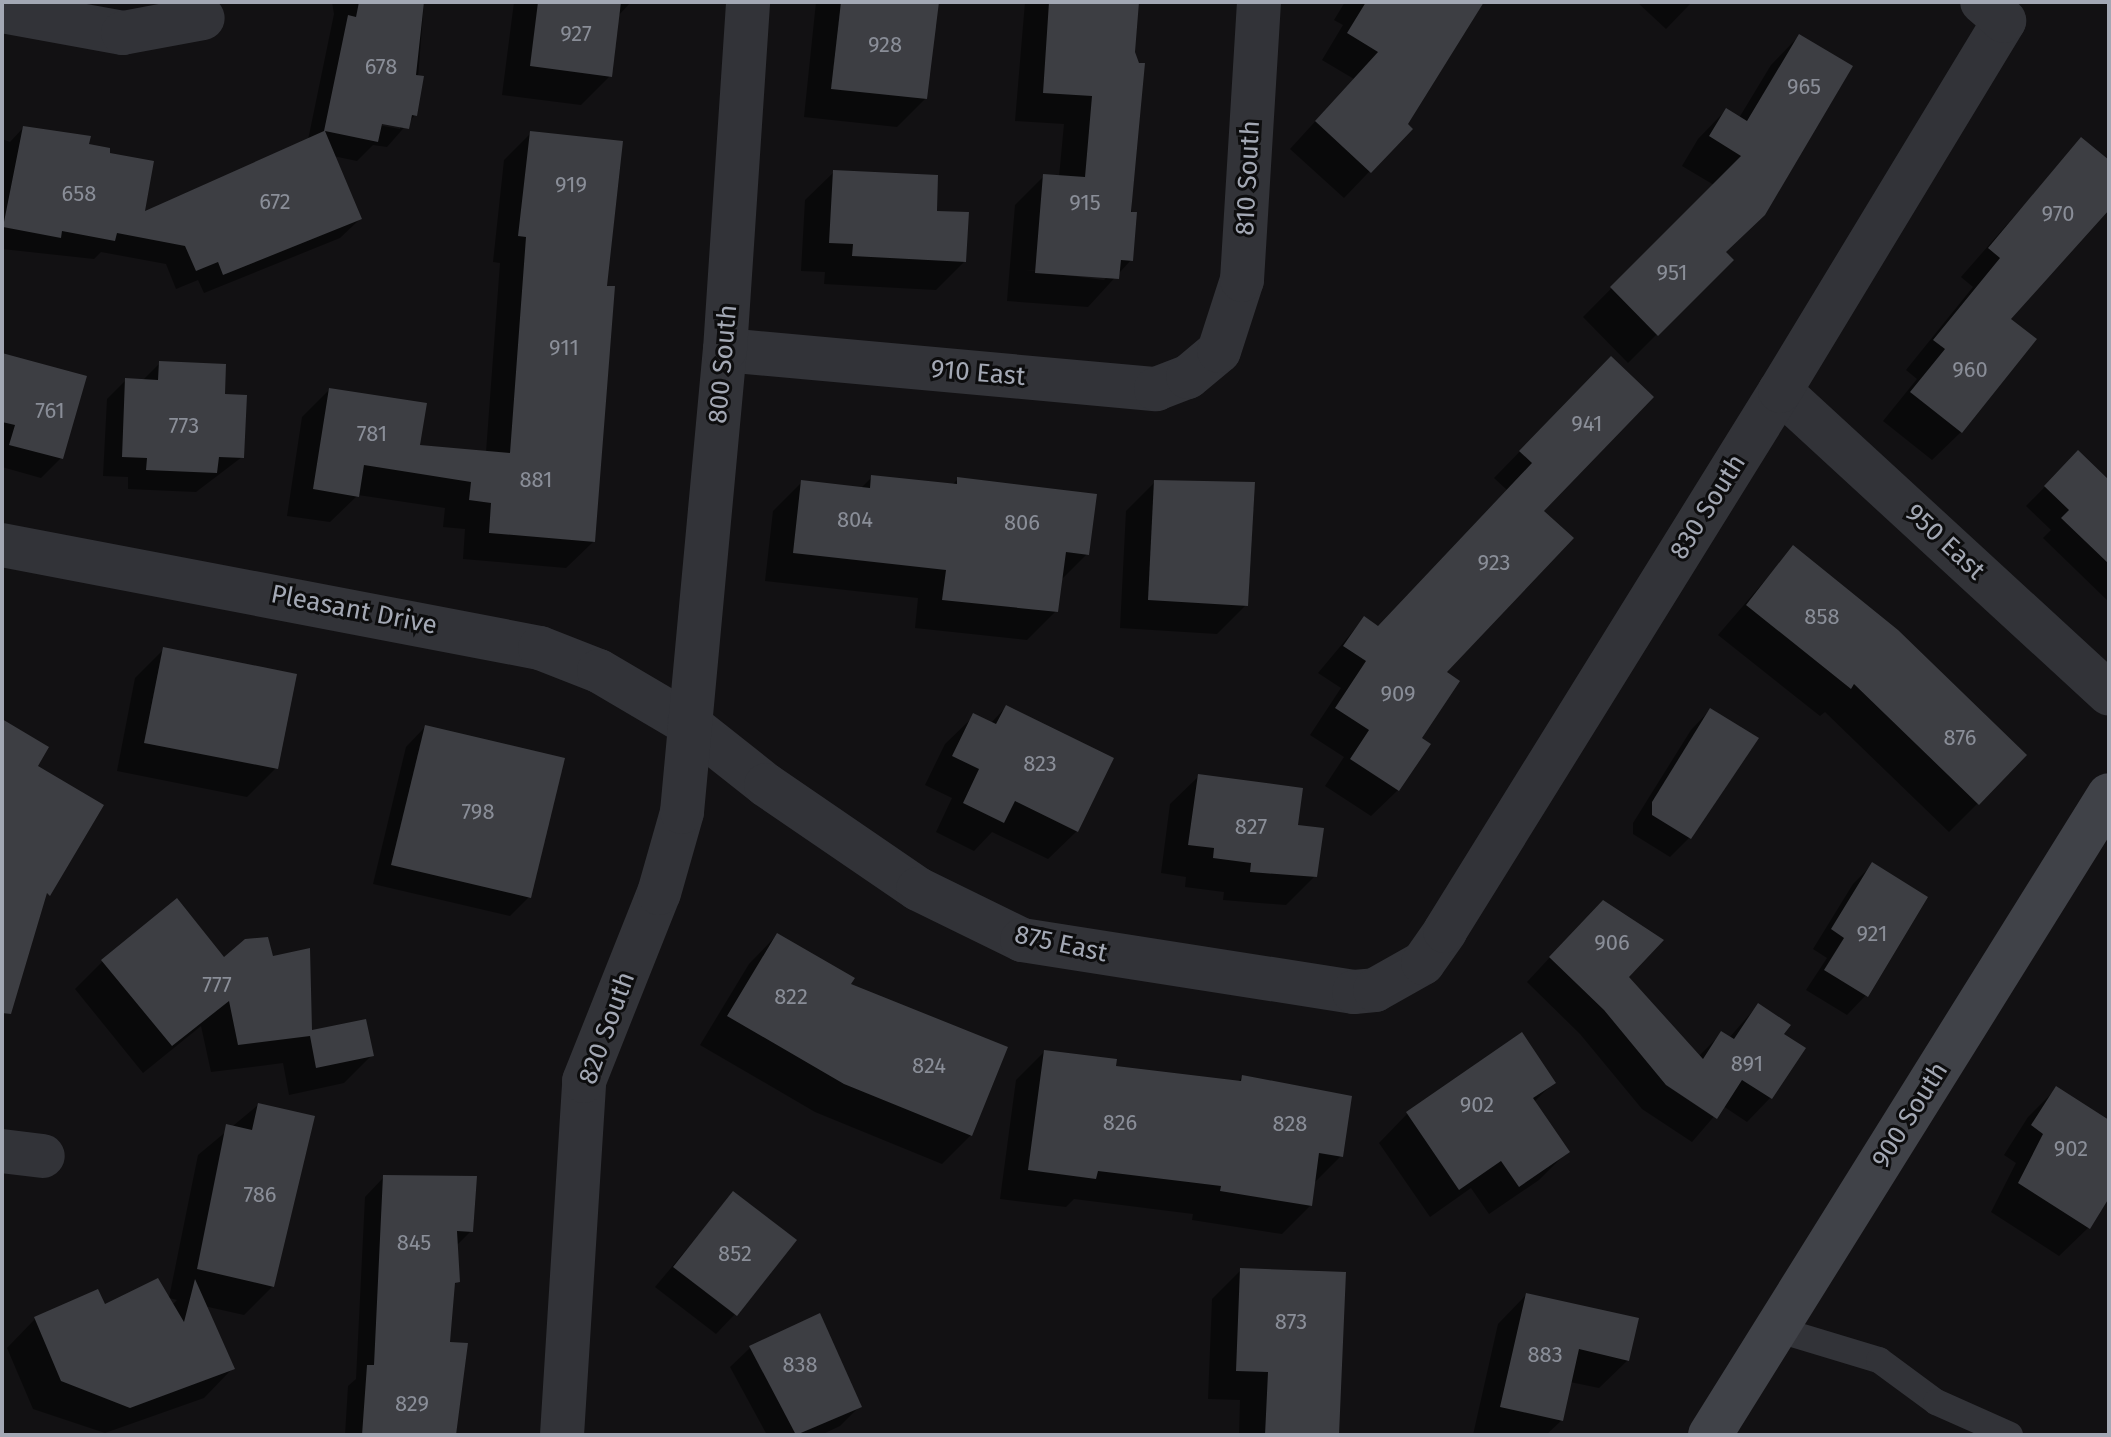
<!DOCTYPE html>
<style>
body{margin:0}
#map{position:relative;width:2111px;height:1437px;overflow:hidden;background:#121113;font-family:"Fira Sans",sans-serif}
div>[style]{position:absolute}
.shadow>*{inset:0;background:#0007}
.building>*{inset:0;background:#3d3e43}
.lane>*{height:26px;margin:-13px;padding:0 13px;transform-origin:13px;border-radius:13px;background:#323338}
.street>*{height:44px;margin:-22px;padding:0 22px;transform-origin:22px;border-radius:22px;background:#323338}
.secondary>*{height:44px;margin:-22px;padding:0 22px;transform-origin:22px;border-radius:22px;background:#404248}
span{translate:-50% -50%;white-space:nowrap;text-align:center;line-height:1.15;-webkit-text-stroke:6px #0d0d0e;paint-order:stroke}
.number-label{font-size:22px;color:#8a8e98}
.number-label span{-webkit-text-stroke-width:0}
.street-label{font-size:26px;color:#a3a8b4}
.frame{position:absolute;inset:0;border:4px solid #a3a8b4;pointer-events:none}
</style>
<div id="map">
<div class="shadow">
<i style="clip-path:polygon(evenodd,332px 2px,424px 2px,415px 115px,387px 147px,373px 145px,357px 161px,333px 156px,360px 219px,340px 238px,204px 293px,198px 280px,176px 289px,166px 264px,101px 252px,94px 259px,2px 249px,2px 139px,10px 142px,23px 128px,87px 146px,142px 214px,308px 140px,334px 14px,332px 2px,372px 120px,400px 125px,400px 129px,372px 124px,372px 120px)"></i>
<i style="clip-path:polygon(514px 2px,631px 2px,618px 16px,610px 76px,581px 105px,502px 95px)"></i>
<i style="clip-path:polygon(816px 2px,937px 2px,925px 99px,897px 127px,804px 117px)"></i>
<i style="clip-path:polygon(evenodd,1025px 2px,1135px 2px,1131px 260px,1088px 307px,1007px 301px,1015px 205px,1044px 176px,1059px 177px,1064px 124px,1015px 121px,1025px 2px,1025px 270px,1108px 276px,1104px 280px,1025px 270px)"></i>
<i style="clip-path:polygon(1345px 2px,1481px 2px,1406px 125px,1410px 129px,1344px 198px,1290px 149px,1354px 79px,1322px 60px,1343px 25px,1334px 20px)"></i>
<i style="clip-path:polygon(1637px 2px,1692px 2px,1666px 29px)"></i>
<i style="clip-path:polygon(1799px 36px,1724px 253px,1731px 260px,1628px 363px,1583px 317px,1714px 185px,1682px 166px,1698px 139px,1726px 110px,1739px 118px,1771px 65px)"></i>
<i style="clip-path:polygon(531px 133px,605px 287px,593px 542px,566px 568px,463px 559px,465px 529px,443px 527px,445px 508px,358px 495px,330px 522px,287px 516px,302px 417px,329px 390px,418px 447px,486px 452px,500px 263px,493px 262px,504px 160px)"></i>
<i style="clip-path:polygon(2081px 140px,2109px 163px,2109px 193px,2009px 320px,1961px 432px,1932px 460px,1883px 421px,1917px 379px,1906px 370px,1973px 287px,1961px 277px)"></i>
<i style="clip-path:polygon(834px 172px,935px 213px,964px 262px,936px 290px,824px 284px,825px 272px,801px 271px,805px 200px)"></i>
<i style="clip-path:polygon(2px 355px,61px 458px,41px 478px,2px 467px)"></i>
<i style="clip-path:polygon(160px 363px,223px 396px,242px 457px,196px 492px,128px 489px,128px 477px,103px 476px,107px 399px,126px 380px,142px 381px)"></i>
<i style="clip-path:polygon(1585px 385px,1541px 511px,1444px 672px,1398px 790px,1371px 816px,1325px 786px,1344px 757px,1310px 735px,1341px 688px,1318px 673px,1364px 618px,1378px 628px,1507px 490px,1494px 478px)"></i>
<i style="clip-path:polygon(2078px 453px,2109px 483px,2109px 602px,2043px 538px,2051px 530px,2026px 506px)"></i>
<i style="clip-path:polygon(872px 477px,952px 485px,958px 479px,1087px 554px,1060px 581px,1056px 611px,1027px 640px,915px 628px,918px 598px,765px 581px,773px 511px,802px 482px,860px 489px)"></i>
<i style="clip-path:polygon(1155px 482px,1246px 605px,1217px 634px,1120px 628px,1126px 511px)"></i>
<i style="clip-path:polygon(1793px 548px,1978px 803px,1949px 832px,1825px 712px,1820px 716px,1718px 635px)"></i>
<i style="clip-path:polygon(164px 649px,276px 768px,247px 797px,117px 771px,135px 678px)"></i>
<i style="clip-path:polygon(1006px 707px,1077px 831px,1048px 859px,992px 832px,974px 851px,936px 832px,952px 798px,925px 785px,945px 744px,974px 716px,990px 724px)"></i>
<i style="clip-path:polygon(1710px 710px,1689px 838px,1670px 857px,1633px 834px,1633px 823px,1691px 730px)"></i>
<i style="clip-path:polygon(425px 727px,529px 897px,510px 916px,373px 884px,406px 747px)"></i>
<i style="clip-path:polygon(1199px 776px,1296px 827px,1315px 876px,1286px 905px,1223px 900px,1224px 892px,1185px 887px,1186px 877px,1161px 873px,1170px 804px)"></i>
<i style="clip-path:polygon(1872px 865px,1866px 995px,1847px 1015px,1806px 990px,1827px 958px,1813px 949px,1853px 884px)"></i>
<i style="clip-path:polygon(1579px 926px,1698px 1057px,1722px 1033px,1729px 1038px,1758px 1005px,1782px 1034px,1803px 1048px,1770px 1098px,1747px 1122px,1723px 1106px,1692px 1142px,1642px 1109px,1580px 1034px,1527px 982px)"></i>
<i style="clip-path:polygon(777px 935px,848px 985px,971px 1135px,942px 1164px,815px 1112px,700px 1045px,749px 964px)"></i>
<i style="clip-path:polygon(271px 958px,310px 1032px,371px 1056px,344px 1083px,289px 1095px,283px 1063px,211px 1072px,201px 1026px,143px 1073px,75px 989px,103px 961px)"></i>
<i style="clip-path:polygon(1521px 1035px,1554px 1082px,1534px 1102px,1567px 1152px,1539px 1180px,1489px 1214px,1471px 1188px,1430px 1217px,1379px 1143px,1407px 1114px)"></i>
<i style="clip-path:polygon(1044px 1052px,1114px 1068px,1237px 1083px,1242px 1077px,1341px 1156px,1313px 1184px,1311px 1205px,1282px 1234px,1192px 1220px,1193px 1214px,1074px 1199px,1066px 1207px,1000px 1199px,1016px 1080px)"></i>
<i style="clip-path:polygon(2056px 1089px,2109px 1123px,2109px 1194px,2088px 1228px,2059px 1256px,1991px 1212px,2016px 1163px,2004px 1155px,2028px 1117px)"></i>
<i style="clip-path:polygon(258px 1105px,273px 1286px,244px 1315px,204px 1306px,232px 1369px,204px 1398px,105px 1433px,33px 1409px,7px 1348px,35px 1319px,104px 1307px,172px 1305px,177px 1300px,169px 1298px,198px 1155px)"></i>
<i style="clip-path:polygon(384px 1177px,471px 1231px,456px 1246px,458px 1281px,453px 1286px,448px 1344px,454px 1435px,345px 1435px,348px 1386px,356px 1379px,365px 1197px)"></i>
<i style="clip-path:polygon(733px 1194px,735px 1314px,716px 1334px,655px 1287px)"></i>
<i style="clip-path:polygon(1241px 1270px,1337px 1435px,1239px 1435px,1240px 1400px,1208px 1399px,1212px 1299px)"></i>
<i style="clip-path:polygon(1526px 1295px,1628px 1360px,1599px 1388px,1570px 1382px,1562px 1420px,1546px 1435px,1473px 1435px,1498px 1324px)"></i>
<i style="clip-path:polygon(819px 1315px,859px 1407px,840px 1426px,821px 1435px,767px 1435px,730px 1367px,750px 1348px)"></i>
</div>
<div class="building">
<i style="clip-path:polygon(359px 2px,424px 2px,416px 75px,424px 76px,417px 116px,412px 115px,409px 129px,382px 124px,378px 142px,325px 131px,362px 219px,223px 275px,218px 262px,196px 271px,185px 246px,117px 233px,115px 241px,62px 231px,61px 238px,3px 227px,23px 126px,91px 136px,89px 144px,110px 148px,110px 153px,154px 161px,145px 211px,324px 131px,348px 15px,356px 17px)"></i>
<i style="clip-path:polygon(538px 2px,621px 2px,612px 77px,530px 66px)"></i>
<i style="clip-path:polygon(841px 2px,939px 2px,927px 99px,831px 89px)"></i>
<i style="clip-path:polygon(1049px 2px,1139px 2px,1135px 52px,1139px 63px,1145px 63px,1131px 212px,1137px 212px,1133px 261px,1121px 260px,1119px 279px,1035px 273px,1043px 174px,1085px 177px,1092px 96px,1043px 93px)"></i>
<i style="clip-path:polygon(1366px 2px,1484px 2px,1408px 124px,1413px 129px,1371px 173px,1315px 121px,1378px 52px,1347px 33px)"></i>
<i style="clip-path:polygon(1799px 34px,1853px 66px,1765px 215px,1726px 252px,1734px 260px,1658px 336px,1610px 287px,1741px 156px,1709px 136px,1726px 108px,1747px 121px)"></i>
<i style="clip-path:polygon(530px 131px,623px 141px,607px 286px,615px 286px,595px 542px,489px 533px,491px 503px,469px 500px,471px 482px,364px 465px,359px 497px,313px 489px,329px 388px,427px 403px,420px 445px,510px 453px,526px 237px,518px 236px)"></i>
<i style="clip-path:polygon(2081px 137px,2109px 160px,2109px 210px,2011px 319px,2037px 339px,1962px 433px,1910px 392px,1945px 349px,1933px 340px,2000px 258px,1988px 248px)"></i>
<i style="clip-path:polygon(833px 170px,938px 175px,937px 211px,969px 212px,966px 262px,852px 256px,853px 244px,829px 243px)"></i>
<i style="clip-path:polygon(2px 353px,87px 376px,63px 459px,9px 445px,15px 425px,2px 422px)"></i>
<i style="clip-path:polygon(1611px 356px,1654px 397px,1544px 511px,1574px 538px,1447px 672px,1460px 681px,1422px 738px,1431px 744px,1399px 791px,1350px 759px,1369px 730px,1335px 708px,1366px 661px,1343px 646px,1364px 616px,1378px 626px,1532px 463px,1519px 451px)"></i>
<i style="clip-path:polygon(159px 361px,226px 364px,225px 394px,247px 395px,244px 458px,219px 457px,217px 473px,146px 470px,147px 458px,122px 457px,125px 378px,158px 380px)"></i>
<i style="clip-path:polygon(2078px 450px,2109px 480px,2109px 564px,2061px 518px,2069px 510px,2044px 486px)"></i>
<i style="clip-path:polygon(871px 475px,957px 484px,957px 477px,1097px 494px,1089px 555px,1066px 552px,1058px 612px,942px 600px,946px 570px,793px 553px,801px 480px,870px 488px)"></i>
<i style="clip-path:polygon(1154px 480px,1255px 482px,1248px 606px,1148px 600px)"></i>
<i style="clip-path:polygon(1793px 545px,1898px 630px,2027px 755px,1979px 805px,1854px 684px,1851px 689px,1746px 605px)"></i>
<i style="clip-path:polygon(163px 647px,297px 674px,278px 769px,144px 743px)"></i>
<i style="clip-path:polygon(1006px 705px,1114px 758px,1078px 832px,1015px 801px,1004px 823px,963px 803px,979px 769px,952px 756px,973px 713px,996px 724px)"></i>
<i style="clip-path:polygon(1710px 708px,1759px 738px,1691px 839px,1652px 815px,1652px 802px)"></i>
<i style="clip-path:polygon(2px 719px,49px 747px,38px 766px,104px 805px,50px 896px,47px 893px,11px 1014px,2px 1013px)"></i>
<i style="clip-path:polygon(425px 725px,565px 758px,531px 898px,391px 865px)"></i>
<i style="clip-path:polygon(1198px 774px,1303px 788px,1298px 825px,1324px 828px,1317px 877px,1250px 872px,1251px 863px,1213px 858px,1214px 848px,1188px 845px)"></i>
<i style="clip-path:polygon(1872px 862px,1928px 897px,1868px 997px,1824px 970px,1844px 938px,1831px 929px)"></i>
<i style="clip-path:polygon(177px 898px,224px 957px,245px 939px,268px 937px,273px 956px,310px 948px,312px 1030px,366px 1019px,374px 1056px,316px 1068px,310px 1036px,238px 1045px,229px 1001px,172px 1046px,101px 960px)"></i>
<i style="clip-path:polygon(1603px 900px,1664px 940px,1629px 977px,1703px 1059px,1721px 1031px,1734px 1039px,1758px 1003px,1791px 1025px,1784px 1034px,1806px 1048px,1772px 1099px,1742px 1080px,1717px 1119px,1666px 1085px,1604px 1010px,1549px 957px)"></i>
<i style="clip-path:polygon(777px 933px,855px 978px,851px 984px,1008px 1047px,972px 1136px,844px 1084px,727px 1016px)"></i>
<i style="clip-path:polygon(1522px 1032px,1556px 1083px,1533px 1098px,1570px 1152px,1519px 1187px,1501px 1161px,1459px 1190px,1406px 1112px)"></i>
<i style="clip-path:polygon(1044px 1050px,1117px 1059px,1116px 1066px,1241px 1081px,1242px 1075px,1352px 1096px,1343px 1157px,1319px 1153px,1312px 1206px,1220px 1191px,1221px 1186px,1098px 1171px,1096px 1179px,1028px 1170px)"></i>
<i style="clip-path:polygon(2056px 1086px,2109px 1120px,2109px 1198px,2090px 1229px,2018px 1183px,2043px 1134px,2031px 1125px)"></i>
<i style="clip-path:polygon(258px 1103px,315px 1116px,274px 1287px,197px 1269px,226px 1124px,252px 1130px)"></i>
<i style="clip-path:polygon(383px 1175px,477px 1176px,473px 1232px,457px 1231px,460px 1282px,455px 1283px,450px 1342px,468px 1343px,456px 1435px,362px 1435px,367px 1365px,374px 1365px)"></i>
<i style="clip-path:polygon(733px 1191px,797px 1240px,737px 1316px,673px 1267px)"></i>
<i style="clip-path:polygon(1240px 1268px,1346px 1272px,1339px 1435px,1265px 1435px,1268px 1372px,1236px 1371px)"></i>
<i style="clip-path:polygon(158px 1278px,184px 1322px,195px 1279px,235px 1369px,130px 1408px,61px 1381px,34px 1317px,98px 1289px,105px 1304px)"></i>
<i style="clip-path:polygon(1526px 1293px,1639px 1318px,1629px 1361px,1579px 1349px,1563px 1421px,1500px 1407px)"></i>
<i style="clip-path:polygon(820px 1313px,862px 1407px,796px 1435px,749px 1346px)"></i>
</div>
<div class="lane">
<i style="left:1776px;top:1329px;width:108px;rotate:16.8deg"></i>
<i style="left:1879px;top:1360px;width:71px;rotate:36.4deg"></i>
<i style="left:1936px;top:1402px;width:81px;rotate:24deg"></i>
</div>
<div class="street">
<i style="left:2px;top:11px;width:123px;rotate:10.3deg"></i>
<i style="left:123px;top:33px;width:81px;rotate:-10.6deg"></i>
<i style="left:725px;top:350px;width:433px;rotate:5.2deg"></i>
<i style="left:1156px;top:389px;width:34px;rotate:-21deg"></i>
<i style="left:1188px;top:377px;width:40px;rotate:-40deg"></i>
<i style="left:1219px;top:351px;width:75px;rotate:-72.1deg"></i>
<i style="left:1242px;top:280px;width:279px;rotate:-86.5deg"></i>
<i style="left:1780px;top:391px;width:447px;rotate:42.6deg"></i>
<i style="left:2px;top:545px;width:548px;rotate:10.84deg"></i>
<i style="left:540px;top:648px;width:63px;rotate:21.3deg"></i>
<i style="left:599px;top:671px;width:104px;rotate:30.5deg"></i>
<i style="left:689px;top:724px;width:98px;rotate:38.4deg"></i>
<i style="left:766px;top:785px;width:184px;rotate:34.4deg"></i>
<i style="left:918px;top:889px;width:116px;rotate:26.1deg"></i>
<i style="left:1022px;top:940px;width:336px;rotate:8.9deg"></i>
<i style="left:1354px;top:992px;width:21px;rotate:-5deg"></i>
<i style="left:1375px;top:990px;width:55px;rotate:-29.4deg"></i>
<i style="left:1423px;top:963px;width:39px;rotate:-55deg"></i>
<i style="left:1445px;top:931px;width:635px;rotate:-58.19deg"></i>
<i style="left:1780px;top:391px;width:433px;rotate:-58.8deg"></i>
<i style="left:2004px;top:21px;width:29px;rotate:-139deg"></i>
<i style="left:2px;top:1151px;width:41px;rotate:7deg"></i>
<i style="left:562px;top:1435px;width:355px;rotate:-86.4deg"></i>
<i style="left:584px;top:1081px;width:202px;rotate:-68.3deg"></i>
<i style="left:659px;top:893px;width:84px;rotate:-74.1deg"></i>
<i style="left:682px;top:812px;width:464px;rotate:-84.7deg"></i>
<i style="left:725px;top:350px;width:349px;rotate:-86.2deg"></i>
</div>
<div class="secondary">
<i style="left:1710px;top:1435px;width:754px;rotate:-58.06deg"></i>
</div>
<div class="number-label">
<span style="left:576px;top:34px">927</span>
<span style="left:885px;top:45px">928</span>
<span style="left:381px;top:67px">678</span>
<span style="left:1804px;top:87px">965</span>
<span style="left:571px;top:185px">919</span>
<span style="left:79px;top:194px">658</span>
<span style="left:275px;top:202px">672</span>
<span style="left:1085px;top:203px">915</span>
<span style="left:2058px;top:214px">970</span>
<span style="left:1672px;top:273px">951</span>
<span style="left:564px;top:348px">911</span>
<span style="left:1970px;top:370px">960</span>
<span style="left:50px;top:411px">761</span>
<span style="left:1587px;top:424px">941</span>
<span style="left:184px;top:426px">773</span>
<span style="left:372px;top:434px">781</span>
<span style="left:536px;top:480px">881</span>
<span style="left:855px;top:520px">804</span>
<span style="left:1022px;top:523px">806</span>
<span style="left:1494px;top:563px">923</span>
<span style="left:1822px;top:617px">858</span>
<span style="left:1398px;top:694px">909</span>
<span style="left:1960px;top:738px">876</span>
<span style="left:1040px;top:764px">823</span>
<span style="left:478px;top:812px">798</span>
<span style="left:1251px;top:827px">827</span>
<span style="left:1872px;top:934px">921</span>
<span style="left:1612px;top:943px">906</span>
<span style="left:217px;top:985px">777</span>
<span style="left:791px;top:997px">822</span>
<span style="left:1747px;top:1064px">891</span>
<span style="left:929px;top:1066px">824</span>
<span style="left:1477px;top:1105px">902</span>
<span style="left:1120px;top:1123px">826</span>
<span style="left:1290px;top:1124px">828</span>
<span style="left:2071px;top:1149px">902</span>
<span style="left:260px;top:1195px">786</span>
<span style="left:414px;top:1243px">845</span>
<span style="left:735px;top:1254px">852</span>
<span style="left:1291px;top:1322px">873</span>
<span style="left:1545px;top:1355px">883</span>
<span style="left:800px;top:1365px">838</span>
<span style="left:412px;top:1404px">829</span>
</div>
<div class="street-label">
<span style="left:1248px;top:178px;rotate:-87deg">810 South</span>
<span style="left:723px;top:364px;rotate:-85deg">800 South</span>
<span style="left:978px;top:373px;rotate:5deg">910 East</span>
<span style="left:1708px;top:507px;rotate:-58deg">830 South</span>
<span style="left:1945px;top:542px;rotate:43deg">950 East</span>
<span style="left:354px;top:610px;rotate:11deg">Pleasant Drive</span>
<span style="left:1061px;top:944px;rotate:12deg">875 East</span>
<span style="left:607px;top:1028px;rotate:-70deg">820 South</span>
<span style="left:1910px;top:1115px;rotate:-58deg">900 South</span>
</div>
<div class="frame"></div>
</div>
